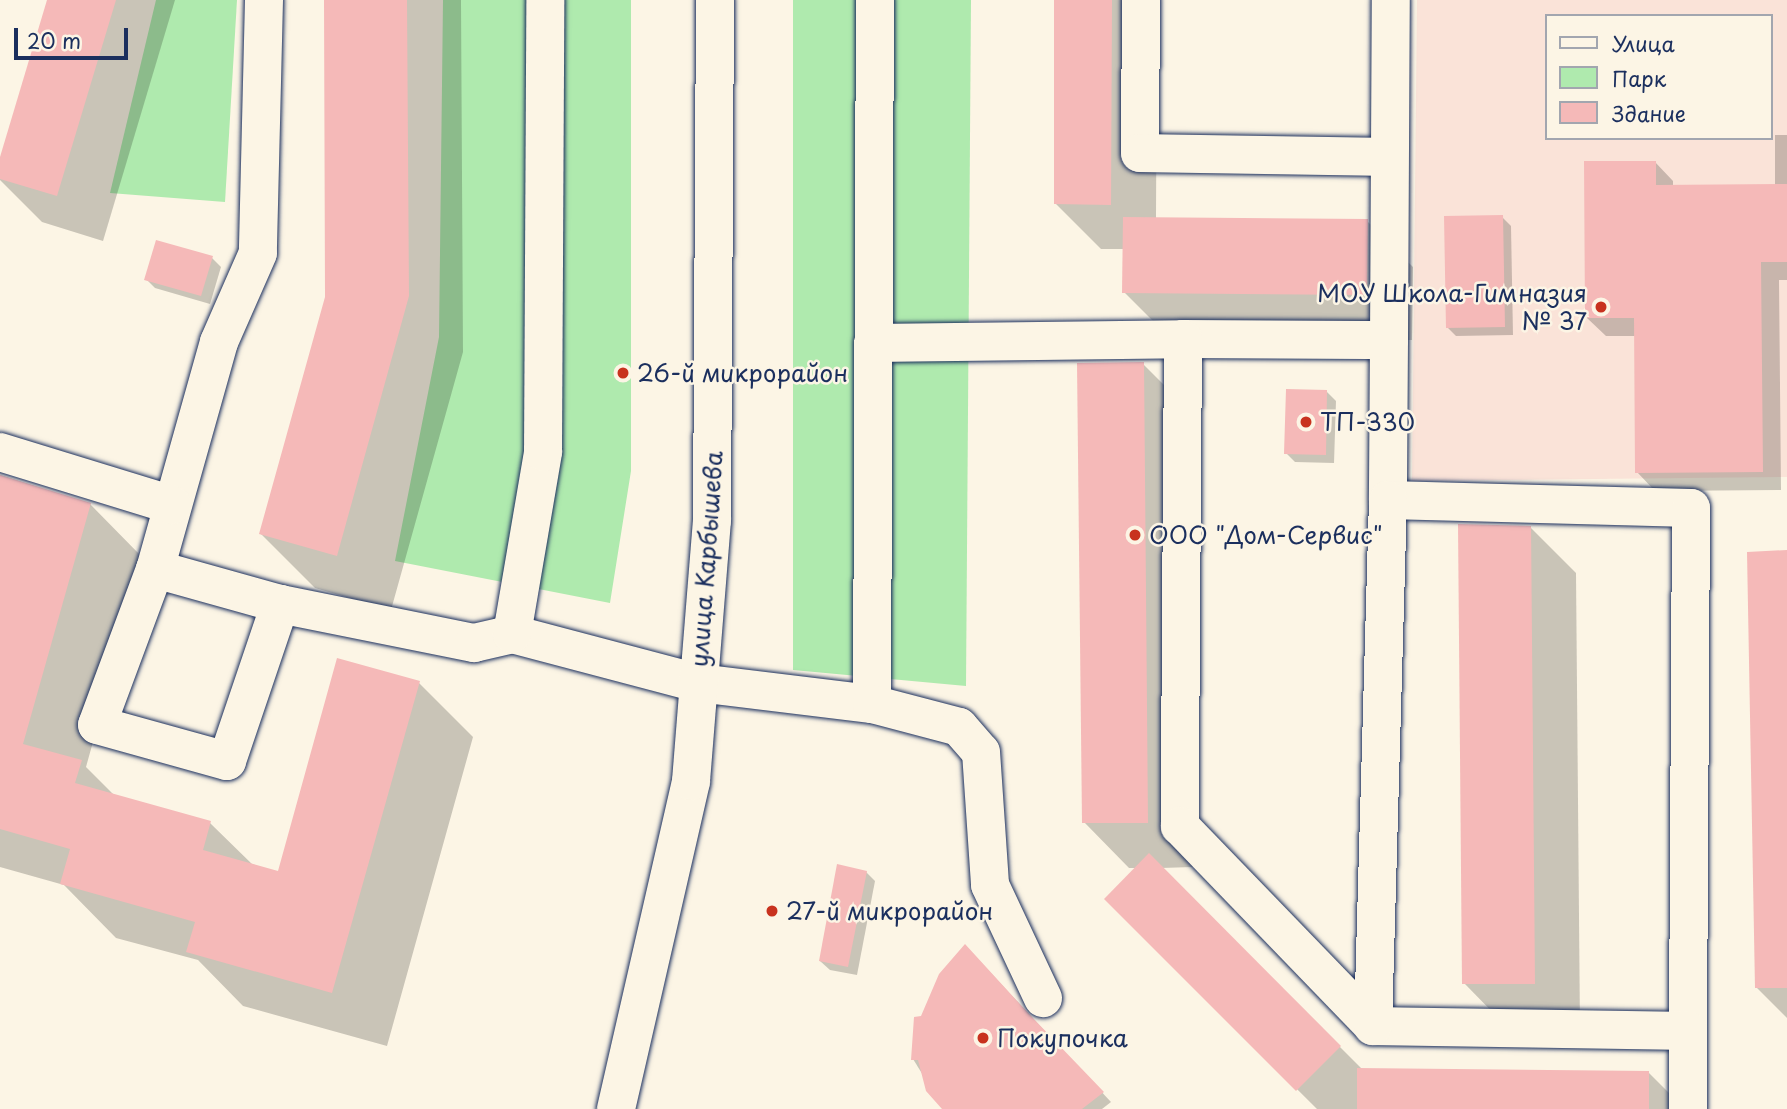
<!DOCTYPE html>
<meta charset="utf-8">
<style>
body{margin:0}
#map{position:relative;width:1787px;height:1109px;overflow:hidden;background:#fcf5e5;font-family:"Playpen Sans",sans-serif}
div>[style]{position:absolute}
.built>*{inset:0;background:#fae3d8}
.green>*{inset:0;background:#afeaae}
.shadow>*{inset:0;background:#0003}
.building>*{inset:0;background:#f5b9b8}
.roads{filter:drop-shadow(0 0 2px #1b2f5e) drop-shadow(0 0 2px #1b2f5e)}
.minor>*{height:38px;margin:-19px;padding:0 19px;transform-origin:19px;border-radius:19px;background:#fcf5e5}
.dots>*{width:19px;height:19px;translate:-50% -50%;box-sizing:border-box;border:4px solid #fcf5e5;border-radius:50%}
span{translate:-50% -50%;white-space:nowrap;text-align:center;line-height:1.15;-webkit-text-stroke:5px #fcf5e5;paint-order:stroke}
.poi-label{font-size:24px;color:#1b2f5e}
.right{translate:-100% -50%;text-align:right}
.left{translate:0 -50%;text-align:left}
.street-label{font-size:24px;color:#1b2f5e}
.legend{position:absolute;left:1545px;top:14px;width:228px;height:126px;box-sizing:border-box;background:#fcf5e5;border:2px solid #a2a6af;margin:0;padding:9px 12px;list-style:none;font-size:21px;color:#1b2f5e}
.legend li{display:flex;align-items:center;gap:14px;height:35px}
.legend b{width:35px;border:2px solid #a2a6af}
.scale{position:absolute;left:14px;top:28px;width:114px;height:32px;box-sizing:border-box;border:4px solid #1b2f5e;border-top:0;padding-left:9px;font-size:21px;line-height:24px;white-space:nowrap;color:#1b2f5e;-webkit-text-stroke:5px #fcf5e5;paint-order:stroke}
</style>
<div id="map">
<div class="built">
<i style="clip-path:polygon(evenodd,1417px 0,1787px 0,1787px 477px,1412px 481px,1417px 0,1547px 16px,1771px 16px,1771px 138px,1547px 138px,1547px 16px)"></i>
</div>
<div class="green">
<i style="clip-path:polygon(156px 0,237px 0,225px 202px,110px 193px)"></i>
<i style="clip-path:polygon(443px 0,631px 0,631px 471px,610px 603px,395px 561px,439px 337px)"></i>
<i style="clip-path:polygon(793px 0,971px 0,966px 686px,793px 670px)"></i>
</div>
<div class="shadow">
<i style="clip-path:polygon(49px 0,175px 0,103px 241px,42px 222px,0 180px,0 163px)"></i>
<i style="clip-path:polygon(325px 0,461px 0,463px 352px,391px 610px,315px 588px,261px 534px,327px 297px)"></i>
<i style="clip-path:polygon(1056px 0,1157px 0,1156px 219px,1367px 221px,1413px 267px,1412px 340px,1170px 338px,1124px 292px,1124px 249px,1101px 249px,1056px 204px)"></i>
<i style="clip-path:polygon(1775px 135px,1787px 135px,1787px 280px,1779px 280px,1781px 490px,1655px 491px,1637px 472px,1636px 336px,1606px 336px,1587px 318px,1655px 162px,1673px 181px,1673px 187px,1775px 186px)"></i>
<i style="clip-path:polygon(1502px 217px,1511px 226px,1513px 335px,1456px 336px,1447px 327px)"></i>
<i style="clip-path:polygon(212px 258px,221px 267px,210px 304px,155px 288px,146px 279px)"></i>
<i style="clip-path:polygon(1143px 364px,1189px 410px,1193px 867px,1161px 868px,1363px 1070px,1648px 1072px,1685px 1109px,1317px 1109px,1106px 899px,1137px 868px,1129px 868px,1084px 822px)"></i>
<i style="clip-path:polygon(1327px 392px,1336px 401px,1334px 463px,1295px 462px,1286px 453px)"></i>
<i style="clip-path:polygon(0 475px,90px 504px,144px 559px,86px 767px,115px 796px,210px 823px,254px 866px,279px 873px,419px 683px,473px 737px,387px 1046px,243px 1006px,198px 960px,116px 938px,64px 885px,0 867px)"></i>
<i style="clip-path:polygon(1530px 527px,1576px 573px,1580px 1029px,1509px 1029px,1464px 983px)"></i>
<i style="clip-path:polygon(1787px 552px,1787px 1018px,1757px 988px)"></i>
<i style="clip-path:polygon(866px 872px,875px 881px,857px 975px,830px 970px,820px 961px)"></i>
<i style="clip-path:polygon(974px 955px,1111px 1102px,1102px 1109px,944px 1109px,913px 1059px,922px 1018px)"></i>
</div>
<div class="building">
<i style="clip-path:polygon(47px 0,116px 0,57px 196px,0 179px,0 157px)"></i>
<i style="clip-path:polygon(324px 0,407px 0,409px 296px,337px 556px,259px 534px,325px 297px)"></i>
<i style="clip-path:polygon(1054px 0,1112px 0,1111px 205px,1054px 204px)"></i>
<i style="clip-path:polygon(1584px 161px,1656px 161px,1656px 185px,1787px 184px,1787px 262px,1761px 262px,1763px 472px,1635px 473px,1634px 318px,1585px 318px)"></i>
<i style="clip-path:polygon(1503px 215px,1505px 327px,1446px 328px,1444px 216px)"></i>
<i style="clip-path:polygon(1123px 217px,1368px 219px,1367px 295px,1122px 293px)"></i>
<i style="clip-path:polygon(156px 240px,213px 256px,201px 296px,144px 280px)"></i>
<i style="clip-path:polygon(1144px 362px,1148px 823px,1082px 823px,1077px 363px)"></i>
<i style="clip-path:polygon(1286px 389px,1327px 390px,1326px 455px,1284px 454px)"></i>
<i style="clip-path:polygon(0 475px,91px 503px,23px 744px,82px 760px,75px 783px,211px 821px,203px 850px,278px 871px,337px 658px,420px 681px,332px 993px,186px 952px,195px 922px,60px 884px,70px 849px,0 829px)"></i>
<i style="clip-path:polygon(1458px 524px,1531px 526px,1535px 984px,1462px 984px)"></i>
<i style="clip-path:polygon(1787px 550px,1787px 988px,1755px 988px,1747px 552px)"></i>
<i style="clip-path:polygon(1149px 853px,1341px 1046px,1296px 1091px,1104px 899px)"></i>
<i style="clip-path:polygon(837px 864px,867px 871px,848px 967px,819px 961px)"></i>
<i style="clip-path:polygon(965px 944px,1030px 1015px,1104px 1092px,1082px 1109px,942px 1109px,926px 1091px,918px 1060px,911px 1060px,914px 1017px,921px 1016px,939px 974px)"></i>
<i style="clip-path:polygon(1357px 1068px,1649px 1071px,1649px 1109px,1357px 1109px)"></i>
</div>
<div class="roads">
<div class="minor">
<i style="left:264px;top:0;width:253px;rotate:91.4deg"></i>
<i style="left:258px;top:253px;width:97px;rotate:113.7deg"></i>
<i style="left:219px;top:342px;width:236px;rotate:105.7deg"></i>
<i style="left:155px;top:569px;width:130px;rotate:15.6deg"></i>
<i style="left:280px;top:604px;width:198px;rotate:11.4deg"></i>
<i style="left:474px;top:643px;width:39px;rotate:-13deg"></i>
<i style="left:512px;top:634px;width:192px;rotate:14.8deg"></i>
<i style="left:698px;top:683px;width:175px;rotate:6.9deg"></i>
<i style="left:872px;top:704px;width:704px;rotate:-89.76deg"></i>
<i style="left:1141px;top:0;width:153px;rotate:90.4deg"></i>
<i style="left:1140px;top:153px;width:249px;rotate:0.9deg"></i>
<i style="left:1183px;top:339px;width:206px;rotate:0.3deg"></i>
<i style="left:1389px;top:340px;width:160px;rotate:90.4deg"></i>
<i style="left:1388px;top:500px;width:303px;rotate:1.5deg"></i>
<i style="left:1691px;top:508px;width:523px;rotate:90.33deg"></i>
<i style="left:1389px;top:340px;width:340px;rotate:-89.7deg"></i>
<i style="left:873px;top:343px;width:310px;rotate:-0.7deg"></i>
<i style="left:1183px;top:339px;width:487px;rotate:90.4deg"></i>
<i style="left:1180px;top:826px;width:278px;rotate:46deg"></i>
<i style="left:1373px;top:1026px;width:315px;rotate:0.9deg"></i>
<i style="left:1688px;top:1031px;width:78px;rotate:90deg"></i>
<i style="left:0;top:452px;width:180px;rotate:17.1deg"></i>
<i style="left:155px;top:569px;width:166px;rotate:110.4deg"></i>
<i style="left:97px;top:725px;width:135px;rotate:15.5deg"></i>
<i style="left:227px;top:761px;width:166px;rotate:-71.3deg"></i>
<i style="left:512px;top:634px;width:185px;rotate:-80.3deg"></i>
<i style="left:543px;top:452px;width:452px;rotate:-89.7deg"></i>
<i style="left:872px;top:704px;width:90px;rotate:14.8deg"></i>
<i style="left:959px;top:727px;width:33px;rotate:49deg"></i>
<i style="left:981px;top:752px;width:133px;rotate:86.1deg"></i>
<i style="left:990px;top:885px;width:125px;rotate:64.9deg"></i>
<i style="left:1373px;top:1026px;width:526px;rotate:-88.37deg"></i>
<i style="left:616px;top:1109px;width:336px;rotate:-77.1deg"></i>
<i style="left:691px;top:781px;width:261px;rotate:-85.4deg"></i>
<i style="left:712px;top:521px;width:521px;rotate:-89.67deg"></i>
</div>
</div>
<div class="dots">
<i style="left:1601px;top:307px;background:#c8321e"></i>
<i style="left:623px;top:373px;background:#c8321e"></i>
<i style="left:1306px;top:422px;background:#c8321e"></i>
<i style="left:1135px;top:535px;background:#c8321e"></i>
<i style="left:772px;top:911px;background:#c8321e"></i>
<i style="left:983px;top:1038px;background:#c8321e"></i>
</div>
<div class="poi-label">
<span class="right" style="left:1587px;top:307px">МОУ Школа-Гимназия<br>№ 37</span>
<span class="left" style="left:637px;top:373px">26-й микрорайон</span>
<span class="left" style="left:1320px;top:422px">ТП-330</span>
<span class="left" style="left:1149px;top:535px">ООО "Дом-Сервис"</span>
<span class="left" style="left:786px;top:911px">27-й микрорайон</span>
<span class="left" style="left:997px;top:1038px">Покупочка</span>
</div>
<div class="street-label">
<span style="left:706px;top:559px;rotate:-86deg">улица Карбышева</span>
</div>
<ul class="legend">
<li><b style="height:9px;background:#fcf5e5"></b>Улица</li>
<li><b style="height:19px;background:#afeaae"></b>Парк</li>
<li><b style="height:19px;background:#f5b9b8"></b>Здание</li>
</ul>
<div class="scale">20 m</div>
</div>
